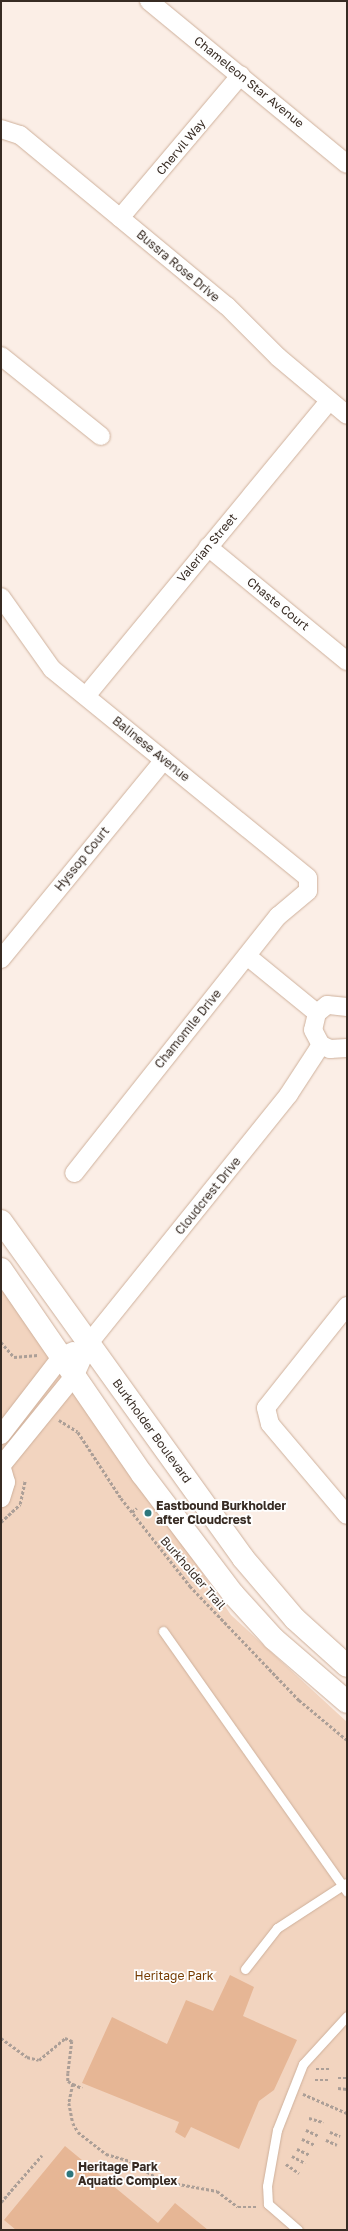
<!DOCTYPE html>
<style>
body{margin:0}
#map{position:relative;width:348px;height:2231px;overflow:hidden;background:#fbeee6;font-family:"Golos Text",sans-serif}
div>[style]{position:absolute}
.green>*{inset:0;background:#f2d4bf}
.building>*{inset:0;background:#e6b695}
.path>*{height:2.5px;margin-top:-1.25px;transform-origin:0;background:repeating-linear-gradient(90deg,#ac9f97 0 3px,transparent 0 5px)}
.roads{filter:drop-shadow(0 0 1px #ceb09b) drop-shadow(0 0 1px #ceb09b)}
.lane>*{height:9px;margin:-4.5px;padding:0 4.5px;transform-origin:4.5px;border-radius:4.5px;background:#fff}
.street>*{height:18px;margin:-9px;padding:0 9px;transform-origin:9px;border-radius:9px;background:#fff}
.secondary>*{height:22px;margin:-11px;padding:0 11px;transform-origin:11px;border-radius:11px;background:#fff}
.dots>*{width:11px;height:11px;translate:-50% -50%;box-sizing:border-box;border:2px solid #fefefe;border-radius:50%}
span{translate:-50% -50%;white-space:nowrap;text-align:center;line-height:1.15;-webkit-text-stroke:3.5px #fefefe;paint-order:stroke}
.street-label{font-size:12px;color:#372b23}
.poi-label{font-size:12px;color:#372b23;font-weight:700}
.left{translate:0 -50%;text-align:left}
.park-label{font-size:12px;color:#763c03}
.frame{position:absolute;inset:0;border:2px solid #372b23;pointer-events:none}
</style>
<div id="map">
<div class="green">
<i style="clip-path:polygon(1px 1278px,231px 1615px,347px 1722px,347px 2230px,1px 2230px)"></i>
</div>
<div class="building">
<i style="clip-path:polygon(230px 1975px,254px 1987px,243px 2016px,297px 2040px,274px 2090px,259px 2101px,239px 2149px,191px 2127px,185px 2138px,175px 2132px,179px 2122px,82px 2083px,112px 2017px,167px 2044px,186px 2000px,213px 2011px)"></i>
<i style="clip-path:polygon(65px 2146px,158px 2223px,175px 2203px,208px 2230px,16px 2230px,4px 2220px)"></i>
</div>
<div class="path">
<i style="left:1px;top:1342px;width:20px;rotate:49deg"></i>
<i style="left:14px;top:1357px;width:24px;rotate:-5deg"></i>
<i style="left:59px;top:1420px;width:22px;rotate:32deg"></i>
<i style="left:78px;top:1432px;width:79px;rotate:56.9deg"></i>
<i style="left:121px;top:1498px;width:112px;rotate:51.9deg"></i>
<i style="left:190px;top:1586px;width:158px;rotate:46.3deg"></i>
<i style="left:299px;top:1700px;width:62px;rotate:39.8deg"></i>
<i style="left:132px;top:1512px;width:6px;rotate:-39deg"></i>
<i style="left:1px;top:1522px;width:26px;rotate:-43deg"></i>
<i style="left:20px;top:1504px;width:24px;rotate:-78deg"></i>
<i style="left:1px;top:2038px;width:32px;rotate:36deg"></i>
<i style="left:27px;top:2057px;width:12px;rotate:14deg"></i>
<i style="left:39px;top:2060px;width:34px;rotate:-40deg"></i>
<i style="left:65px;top:2038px;width:8px;rotate:23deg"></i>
<i style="left:72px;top:2041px;width:32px;rotate:97deg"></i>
<i style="left:68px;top:2073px;width:8px;rotate:90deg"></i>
<i style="left:68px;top:2081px;width:6px;rotate:31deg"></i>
<i style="left:73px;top:2084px;width:19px;rotate:102deg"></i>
<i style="left:69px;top:2103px;width:20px;rotate:79deg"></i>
<i style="left:73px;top:2123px;width:10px;rotate:61deg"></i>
<i style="left:78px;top:2132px;width:36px;rotate:38deg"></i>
<i style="left:106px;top:2154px;width:25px;rotate:16deg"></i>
<i style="left:130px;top:2161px;width:38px;rotate:32deg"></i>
<i style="left:162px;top:2181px;width:56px;rotate:10.3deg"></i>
<i style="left:217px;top:2191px;width:26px;rotate:37deg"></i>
<i style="left:238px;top:2207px;width:18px"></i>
<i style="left:316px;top:2069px;width:14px"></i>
<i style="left:338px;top:2078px;width:9px"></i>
<i style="left:315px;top:2080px;width:15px"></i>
<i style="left:73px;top:2084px;width:10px;rotate:24deg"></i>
<i style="left:338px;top:2088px;width:9px;rotate:6deg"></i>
<i style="left:303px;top:2094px;width:48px;rotate:23.4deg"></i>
<i style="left:309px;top:2118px;width:15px;rotate:16deg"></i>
<i style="left:306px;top:2130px;width:14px;rotate:25deg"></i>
<i style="left:330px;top:2132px;width:11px;rotate:22deg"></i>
<i style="left:302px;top:2139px;width:14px;rotate:25deg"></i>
<i style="left:326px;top:2140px;width:12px;rotate:24deg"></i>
<i style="left:297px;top:2149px;width:14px;rotate:25deg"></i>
<i style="left:292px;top:2156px;width:15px;rotate:28deg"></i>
<i style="left:286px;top:2164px;width:16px;rotate:35deg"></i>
<i style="left:1px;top:2202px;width:62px;rotate:-48.9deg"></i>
</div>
<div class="roads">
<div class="lane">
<i style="left:163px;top:1631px;width:319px;rotate:54.8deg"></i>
<i style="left:245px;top:1969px;width:52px;rotate:-52deg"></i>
<i style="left:277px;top:1928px;width:82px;rotate:-33.1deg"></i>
<i style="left:298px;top:2230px;width:40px;rotate:-139deg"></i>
<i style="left:268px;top:2204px;width:18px;rotate:-93deg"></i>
<i style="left:267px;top:2186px;width:57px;rotate:-79.9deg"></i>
<i style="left:277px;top:2130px;width:71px;rotate:-68.5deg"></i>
<i style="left:303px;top:2064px;width:65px;rotate:-47.5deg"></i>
</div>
<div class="street">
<i style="left:149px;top:1px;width:256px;rotate:39.5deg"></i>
<i style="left:1px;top:129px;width:20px;rotate:18deg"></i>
<i style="left:20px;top:135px;width:268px;rotate:39.6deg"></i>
<i style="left:227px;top:306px;width:72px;rotate:45deg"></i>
<i style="left:278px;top:357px;width:90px;rotate:40deg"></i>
<i style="left:120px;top:218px;width:187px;rotate:-49.8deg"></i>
<i style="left:1px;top:356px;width:128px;rotate:38.7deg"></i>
<i style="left:208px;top:547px;width:180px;rotate:39.4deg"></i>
<i style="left:1px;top:597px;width:88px;rotate:54.7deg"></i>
<i style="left:52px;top:669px;width:330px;rotate:39.2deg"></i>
<i style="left:308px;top:878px;width:13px;rotate:90deg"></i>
<i style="left:308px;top:891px;width:39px;rotate:140deg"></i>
<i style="left:278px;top:916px;width:328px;rotate:128.4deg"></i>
<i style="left:86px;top:696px;width:382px;rotate:-50.5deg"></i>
<i style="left:247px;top:956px;width:90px;rotate:39.2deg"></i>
<i style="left:1px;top:959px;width:257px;rotate:-50.7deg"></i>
<i style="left:347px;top:1007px;width:20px;rotate:-174deg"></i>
<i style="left:327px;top:1005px;width:13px;rotate:141deg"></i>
<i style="left:317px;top:1013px;width:17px;rotate:103deg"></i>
<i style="left:313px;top:1030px;width:17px;rotate:62deg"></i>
<i style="left:321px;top:1045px;width:10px;rotate:24deg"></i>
<i style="left:330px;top:1049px;width:17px;rotate:-3deg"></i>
<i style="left:347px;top:1306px;width:130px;rotate:128.5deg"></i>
<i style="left:266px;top:1408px;width:16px;rotate:76deg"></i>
<i style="left:270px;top:1424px;width:119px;rotate:49.8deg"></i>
<i style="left:1px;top:1435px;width:100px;rotate:-52.3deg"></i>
<i style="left:62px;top:1356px;width:12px;rotate:-24deg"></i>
<i style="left:1px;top:1465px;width:18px;rotate:74deg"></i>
<i style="left:6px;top:1482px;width:17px;rotate:107deg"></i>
<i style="left:1px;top:1466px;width:117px;rotate:-50.9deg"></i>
<i style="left:75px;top:1375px;width:35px;rotate:-66deg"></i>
<i style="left:89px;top:1343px;width:319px;rotate:-51.2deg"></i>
<i style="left:289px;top:1094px;width:59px;rotate:-56.9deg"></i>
</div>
<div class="secondary">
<i style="left:1px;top:1221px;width:415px;rotate:54.3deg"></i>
<i style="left:243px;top:1558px;width:80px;rotate:49.6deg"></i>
<i style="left:295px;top:1619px;width:70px;rotate:42.1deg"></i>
<i style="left:1px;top:1269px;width:249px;rotate:55.5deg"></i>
<i style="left:142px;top:1474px;width:151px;rotate:52.8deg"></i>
<i style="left:233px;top:1594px;width:61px;rotate:47.7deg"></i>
<i style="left:274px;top:1639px;width:96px;rotate:40.8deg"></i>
</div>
</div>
<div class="dots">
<i style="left:148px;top:1513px;background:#2e777d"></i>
<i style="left:70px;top:2174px;background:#2e777d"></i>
</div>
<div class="street-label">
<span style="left:249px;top:82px;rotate:39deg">Chameleon Star Avenue</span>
<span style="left:181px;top:147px;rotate:-50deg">Chervil Way</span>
<span style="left:178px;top:266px;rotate:40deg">Bussra Rose Drive</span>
<span style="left:207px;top:548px;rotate:-50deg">Valerian Street</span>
<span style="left:278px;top:604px;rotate:39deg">Chaste Court</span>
<span style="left:151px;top:749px;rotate:39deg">Balinese Avenue</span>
<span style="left:82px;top:859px;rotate:-51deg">Hyssop Court</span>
<span style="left:188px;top:1029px;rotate:-51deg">Chamomile Drive</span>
<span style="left:208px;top:1196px;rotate:-51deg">Cloudcrest Drive</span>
<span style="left:152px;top:1431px;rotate:54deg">Burkholder Boulevard</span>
<span style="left:193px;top:1573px;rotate:49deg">Burkholder Trail</span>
</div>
<div class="poi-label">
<span class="left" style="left:156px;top:1513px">Eastbound Burkholder<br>after Cloudcrest</span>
<span class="left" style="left:78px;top:2174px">Heritage Park<br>Aquatic Complex</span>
</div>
<div class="park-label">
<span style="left:174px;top:1976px">Heritage Park</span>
</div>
<div class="frame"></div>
</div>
